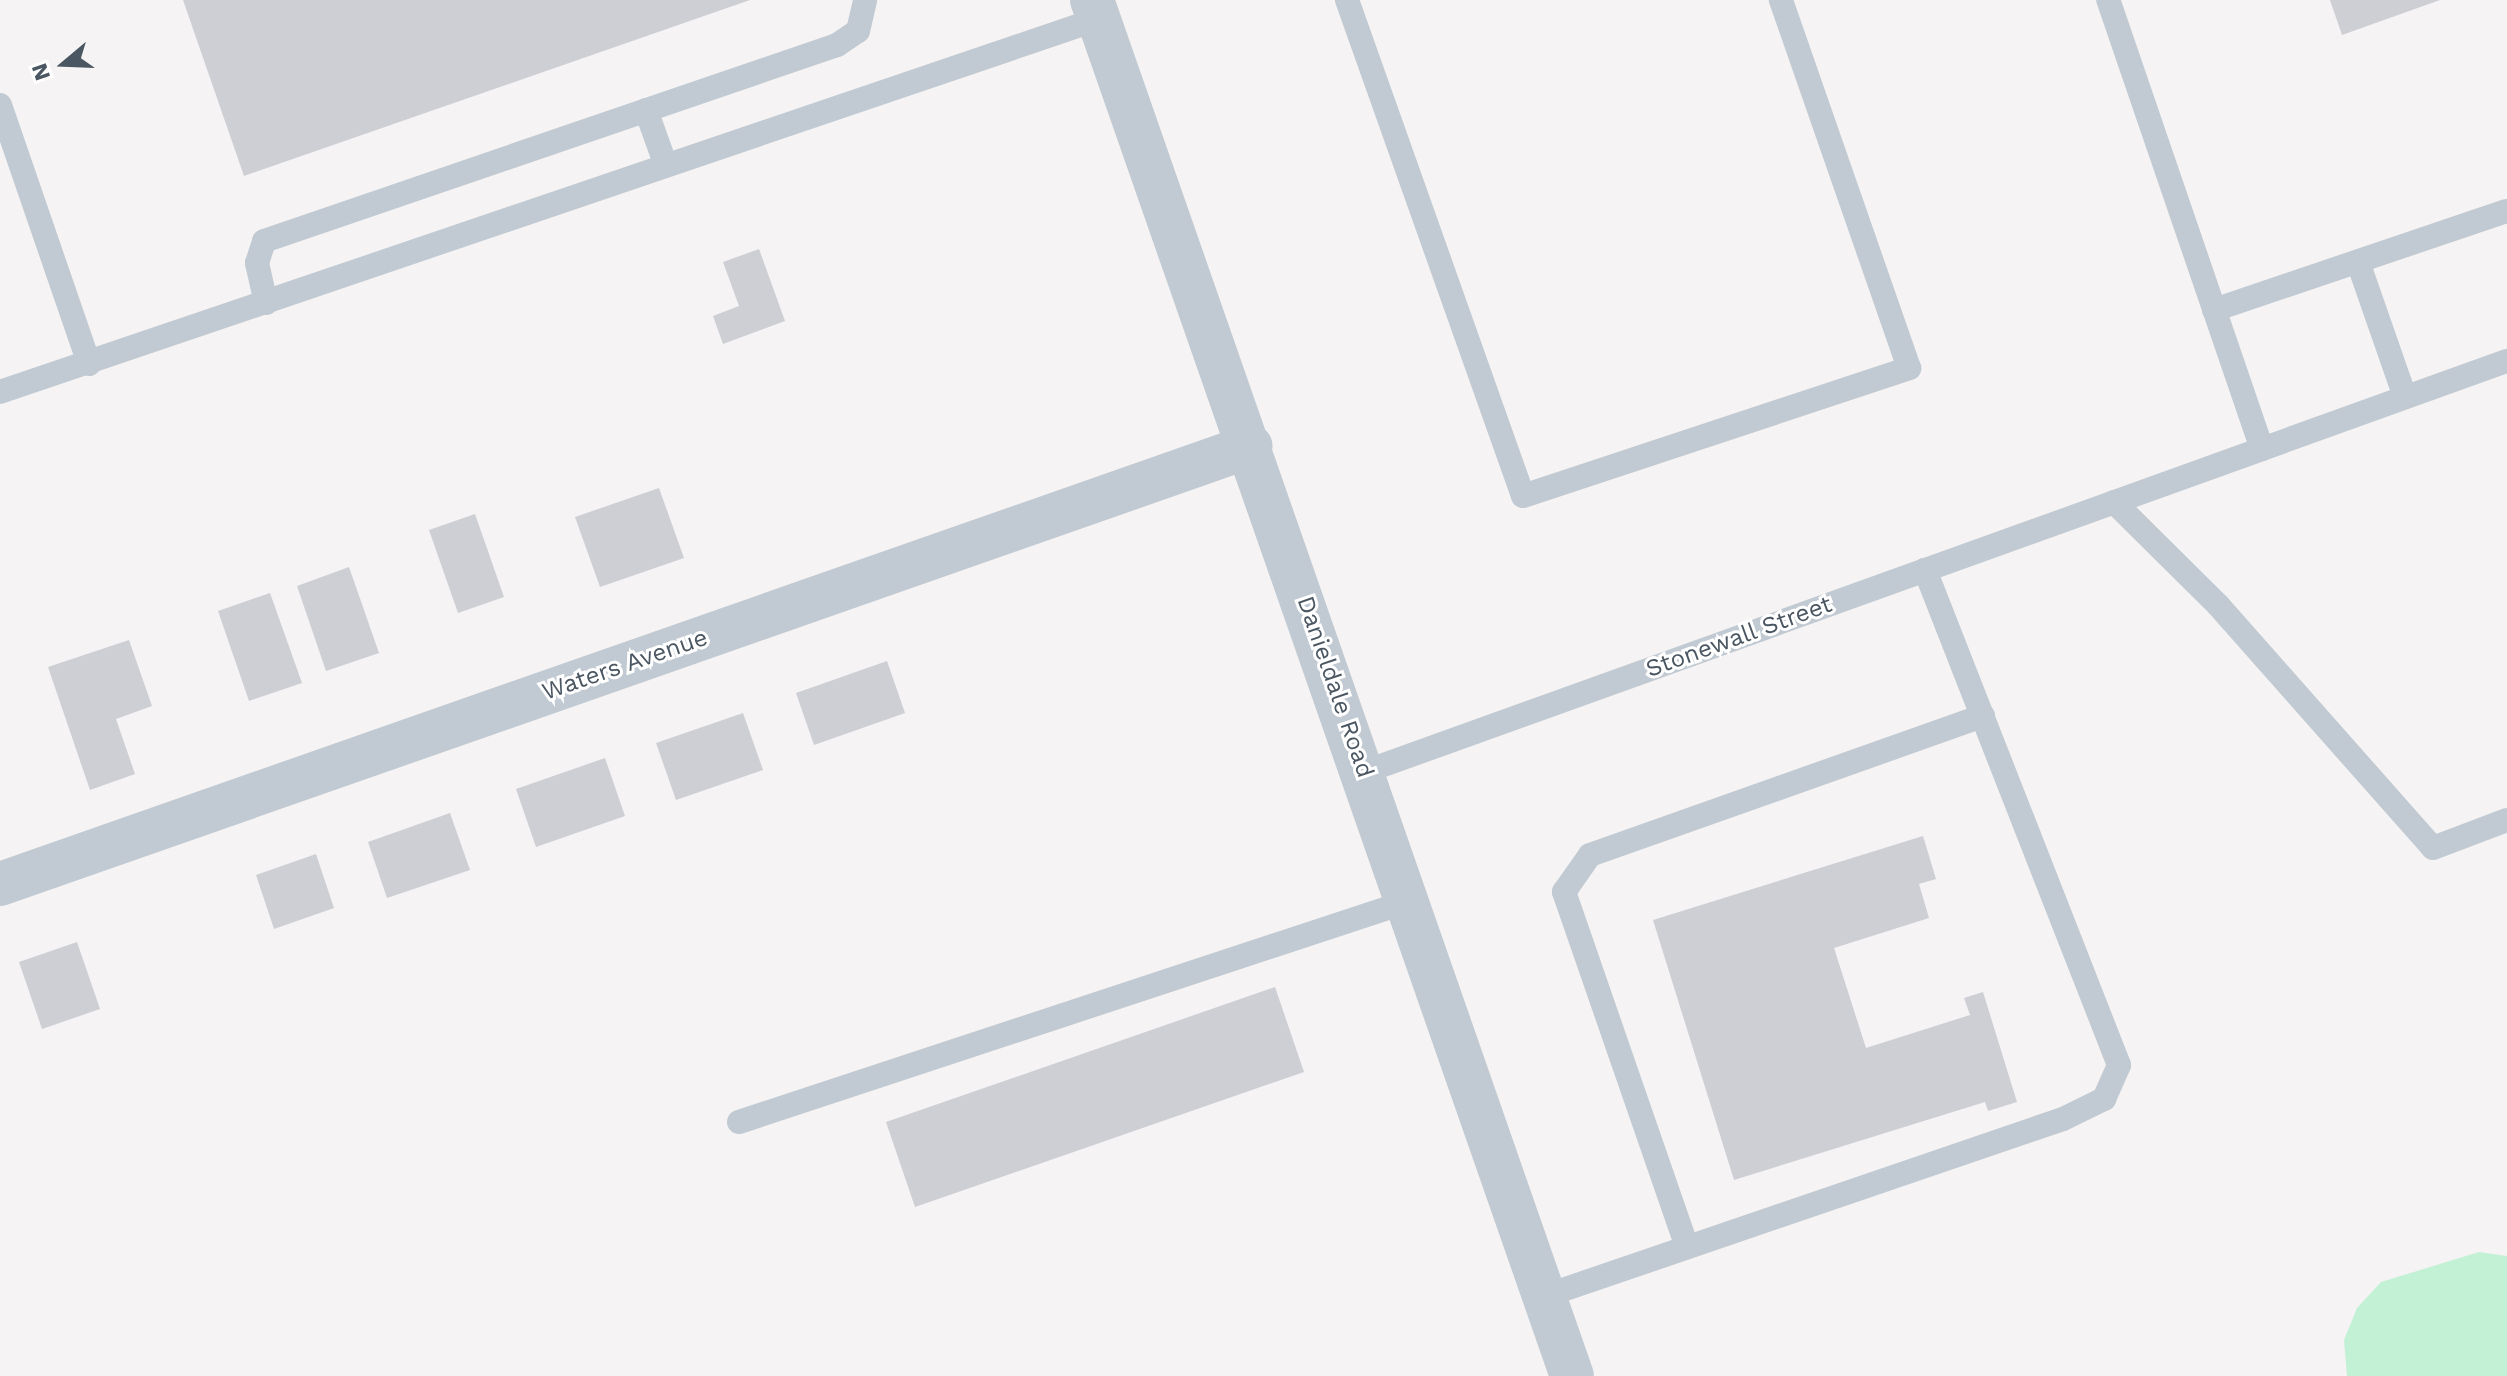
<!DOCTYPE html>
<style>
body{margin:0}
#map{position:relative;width:2507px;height:1376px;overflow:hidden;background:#f5f3f3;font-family:"Work Sans",sans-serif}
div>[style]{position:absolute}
.green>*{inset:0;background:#c3f1d5}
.building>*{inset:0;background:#cdcfd5}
.service>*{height:24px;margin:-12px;padding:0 12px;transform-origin:12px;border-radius:12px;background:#c1cad2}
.minor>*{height:44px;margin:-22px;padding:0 22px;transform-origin:22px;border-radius:22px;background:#c1cad2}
.tertiary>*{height:44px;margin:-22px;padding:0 22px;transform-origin:22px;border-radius:22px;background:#c1cad2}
span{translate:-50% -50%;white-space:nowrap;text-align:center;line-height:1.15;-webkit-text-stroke:6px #fff;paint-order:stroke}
.street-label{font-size:24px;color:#4a5661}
.north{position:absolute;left:24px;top:24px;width:80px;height:80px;-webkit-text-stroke:6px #fff;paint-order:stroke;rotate:251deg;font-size:22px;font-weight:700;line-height:32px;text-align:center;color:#4a5661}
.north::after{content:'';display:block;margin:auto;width:28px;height:36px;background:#4a5661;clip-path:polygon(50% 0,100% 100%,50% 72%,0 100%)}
</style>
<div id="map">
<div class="green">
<i style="clip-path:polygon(2479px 1252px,2507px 1256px,2507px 1376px,2347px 1376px,2344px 1340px,2357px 1308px,2381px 1282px)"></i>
</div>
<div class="building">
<i style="clip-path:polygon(183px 0,750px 0,244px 176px)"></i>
<i style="clip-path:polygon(2330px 0,2440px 0,2342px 35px)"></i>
<i style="clip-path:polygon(759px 249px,785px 321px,723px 344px,713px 316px,739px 306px,723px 262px)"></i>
<i style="clip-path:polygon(659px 488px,684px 558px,600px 587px,575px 517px)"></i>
<i style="clip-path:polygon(475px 514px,504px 597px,458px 613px,429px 530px)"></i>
<i style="clip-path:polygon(349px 567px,379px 653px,326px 671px,297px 586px)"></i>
<i style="clip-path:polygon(270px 593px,302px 683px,249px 701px,218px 611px)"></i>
<i style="clip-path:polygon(129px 640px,152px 706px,116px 719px,135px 774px,90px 790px,48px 667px)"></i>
<i style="clip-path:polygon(887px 661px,905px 713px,814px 745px,796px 693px)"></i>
<i style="clip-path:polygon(743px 713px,763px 770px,676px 800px,656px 743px)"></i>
<i style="clip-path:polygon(605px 758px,625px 816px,536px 847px,516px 789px)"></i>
<i style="clip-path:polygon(450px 813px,470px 870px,387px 898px,368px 842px)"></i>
<i style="clip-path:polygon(1923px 836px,1936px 879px,1919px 884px,1929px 918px,1834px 948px,1866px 1048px,1970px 1015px,1964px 998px,1983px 992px,2017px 1102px,1988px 1111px,1985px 1102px,1734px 1180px,1653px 920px)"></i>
<i style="clip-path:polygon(316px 854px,334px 908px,274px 929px,256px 875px)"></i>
<i style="clip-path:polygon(77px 942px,100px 1009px,42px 1029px,19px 962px)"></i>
<i style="clip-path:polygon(1275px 987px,1304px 1072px,915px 1207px,886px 1122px)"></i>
</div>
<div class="service">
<i style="left:1347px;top:0;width:526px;rotate:70.46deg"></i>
<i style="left:1523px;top:496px;width:407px;rotate:-18.3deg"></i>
<i style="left:1909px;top:368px;width:390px;rotate:-109.2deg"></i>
<i style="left:0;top:105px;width:274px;rotate:71deg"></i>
<i style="left:646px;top:110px;width:59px;rotate:70.3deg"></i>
<i style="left:2358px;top:262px;width:143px;rotate:70.8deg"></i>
<i style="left:266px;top:303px;width:41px;rotate:-102.7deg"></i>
<i style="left:257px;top:263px;width:23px;rotate:-72deg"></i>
<i style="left:264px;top:241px;width:606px;rotate:-18.88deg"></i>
<i style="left:837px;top:45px;width:25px;rotate:-34deg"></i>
<i style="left:858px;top:31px;width:32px;rotate:-77deg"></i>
<i style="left:2214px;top:310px;width:309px;rotate:-18.7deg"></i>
<i style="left:0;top:392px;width:1160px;rotate:-18.76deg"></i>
<i style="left:2262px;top:449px;width:260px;rotate:-19.8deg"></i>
<i style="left:2114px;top:502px;width:146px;rotate:44.7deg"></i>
<i style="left:2218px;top:605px;width:324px;rotate:48.5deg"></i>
<i style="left:2433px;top:848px;width:79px;rotate:-20.7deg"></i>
<i style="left:1364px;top:772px;width:954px;rotate:-19.78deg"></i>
<i style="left:2262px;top:449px;width:475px;rotate:-108.9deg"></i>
<i style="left:739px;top:1122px;width:706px;rotate:-18.26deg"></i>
<i style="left:1687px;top:1247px;width:376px;rotate:-109.1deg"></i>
<i style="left:1564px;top:892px;width:45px;rotate:-54.9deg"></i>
<i style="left:1590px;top:855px;width:417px;rotate:-19.5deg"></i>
<i style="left:1545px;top:1296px;width:547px;rotate:-18.87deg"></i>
<i style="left:2063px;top:1119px;width:46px;rotate:-26deg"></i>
<i style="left:2104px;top:1099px;width:37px;rotate:-66deg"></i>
<i style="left:2119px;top:1065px;width:532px;rotate:-111.4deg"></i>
</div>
<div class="minor">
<i style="left:0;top:884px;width:1325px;rotate:-19.3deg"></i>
</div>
<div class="tertiary">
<i style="left:1092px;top:0;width:1457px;rotate:70.77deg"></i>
</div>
<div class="street-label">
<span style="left:1739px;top:637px;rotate:-20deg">Stonewall Street</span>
<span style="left:625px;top:665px;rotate:-19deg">Waters Avenue</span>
<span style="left:1335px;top:687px;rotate:71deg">Danieldale Road</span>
</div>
<div class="north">N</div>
</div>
